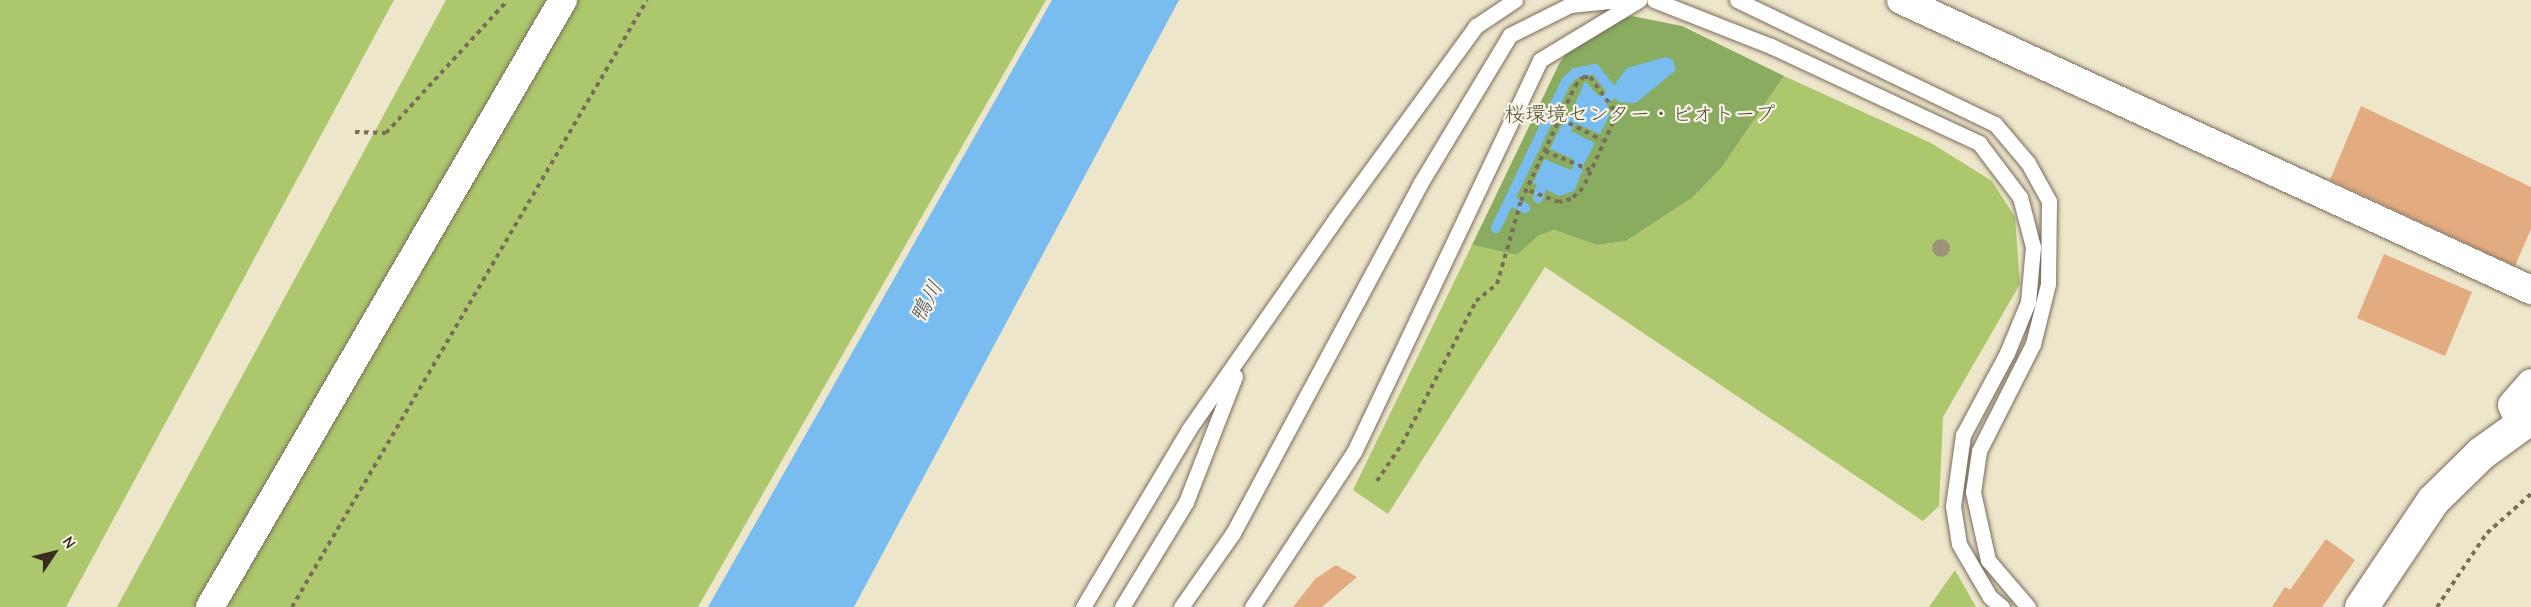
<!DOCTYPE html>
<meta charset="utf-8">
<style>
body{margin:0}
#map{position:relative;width:2531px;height:607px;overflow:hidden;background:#eee6cb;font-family:"Comic Neue","Klee One",sans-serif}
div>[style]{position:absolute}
.green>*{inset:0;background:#acc76c}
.forest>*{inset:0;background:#89ac60}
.water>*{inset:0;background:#79bdf0}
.stream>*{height:10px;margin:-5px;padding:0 5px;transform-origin:5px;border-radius:5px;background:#79bdf0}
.building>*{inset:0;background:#e3ab80}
.path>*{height:4px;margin-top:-2px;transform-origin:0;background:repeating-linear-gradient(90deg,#7a6c5b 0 4.5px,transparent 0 9px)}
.roads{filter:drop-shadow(0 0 2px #7a6c5b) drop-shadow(0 0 2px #7a6c5b)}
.lane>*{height:15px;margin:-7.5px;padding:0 7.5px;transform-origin:7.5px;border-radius:7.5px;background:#fff}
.street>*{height:28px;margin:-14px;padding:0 14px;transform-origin:14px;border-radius:14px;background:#fff}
.secondary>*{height:33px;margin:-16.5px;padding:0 16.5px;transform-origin:16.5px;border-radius:16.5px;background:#fff}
.trees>*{width:18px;height:18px;margin:-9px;border-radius:50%;background:#9b9477}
span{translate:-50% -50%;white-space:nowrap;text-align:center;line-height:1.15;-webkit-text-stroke:4.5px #f7f3e8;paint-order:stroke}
.park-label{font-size:21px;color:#575132}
.water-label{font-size:22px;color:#4e565d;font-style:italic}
.north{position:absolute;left:24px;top:523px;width:60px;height:60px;-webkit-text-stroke:4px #f7f3e8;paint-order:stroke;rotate:55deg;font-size:16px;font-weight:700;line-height:24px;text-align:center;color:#3b2a1e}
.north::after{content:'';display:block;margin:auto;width:21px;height:27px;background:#3b2a1e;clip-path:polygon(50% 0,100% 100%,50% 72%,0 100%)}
</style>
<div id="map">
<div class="green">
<i style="clip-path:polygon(0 0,394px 0,66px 607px,0 607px)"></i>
<i style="clip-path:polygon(446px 0,1046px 0,698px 607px,117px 607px)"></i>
<i style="clip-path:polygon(1784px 76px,1931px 143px,1992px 181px,2015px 217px,2020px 284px,1943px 417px,1939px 506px,1923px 521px,1545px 267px,1388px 514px,1353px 490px,1472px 245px,1517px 255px,1538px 236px,1554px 230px,1597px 245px,1626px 241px,1692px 198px,1722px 167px)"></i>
<i style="clip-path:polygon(1955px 570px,1976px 607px,1929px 607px)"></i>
</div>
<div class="forest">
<i style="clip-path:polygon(1632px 16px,1682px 26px,1784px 76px,1722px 167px,1692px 198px,1626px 241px,1597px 245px,1554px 230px,1538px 236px,1517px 255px,1472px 245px,1559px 64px,1577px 37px,1606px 21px)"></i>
</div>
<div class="water">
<i style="clip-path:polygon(1052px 0,1179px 0,854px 607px,708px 607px)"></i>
<i style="clip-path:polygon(1666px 57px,1673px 60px,1676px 70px,1636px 103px,1619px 102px,1609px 92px,1627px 68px)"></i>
<i style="clip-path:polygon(1585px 81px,1608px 106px,1609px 116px,1600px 134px,1568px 120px)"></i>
<i style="clip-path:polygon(1561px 126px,1595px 143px,1584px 164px,1550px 149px)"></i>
<i style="clip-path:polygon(1544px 159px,1581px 174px,1574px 191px,1559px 196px,1533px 183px)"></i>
</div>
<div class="stream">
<i style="left:1603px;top:100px;width:9px;rotate:-32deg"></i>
<i style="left:1567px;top:128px;width:8px;rotate:-60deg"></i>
<i style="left:1577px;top:171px;width:8px;rotate:-76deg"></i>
<i style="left:1538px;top:198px;width:10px;rotate:-73deg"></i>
<i style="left:1511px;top:201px;width:16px;rotate:27deg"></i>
<i style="left:1496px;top:228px;width:162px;rotate:-64.4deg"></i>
<i style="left:1566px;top:82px;width:13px;rotate:-45deg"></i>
<i style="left:1575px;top:73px;width:20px;rotate:-11deg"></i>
<i style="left:1595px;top:69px;width:24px;rotate:52deg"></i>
</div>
<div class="building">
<i style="clip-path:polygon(2361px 106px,2531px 187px,2531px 229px,2515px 266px,2330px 180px)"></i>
<i style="clip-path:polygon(2384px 254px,2472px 292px,2445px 356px,2357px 318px)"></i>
<i style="clip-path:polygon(2326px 539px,2355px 560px,2322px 607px,2272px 607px,2285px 587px,2290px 590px)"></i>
<i style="clip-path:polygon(1336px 565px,1357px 577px,1322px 607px,1293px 607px,1315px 579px)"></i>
</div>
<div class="path">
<i style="left:1561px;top:119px;width:46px;rotate:27.1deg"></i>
<i style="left:355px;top:132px;width:31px;rotate:2deg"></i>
<i style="left:386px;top:133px;width:180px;rotate:-47.5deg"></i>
<i style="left:1545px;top:151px;width:49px;rotate:22.9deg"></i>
<i style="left:1377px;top:481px;width:45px;rotate:-56deg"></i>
<i style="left:1402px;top:444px;width:161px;rotate:-62.6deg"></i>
<i style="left:1476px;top:301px;width:27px;rotate:-39deg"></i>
<i style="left:1497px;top:284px;width:86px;rotate:-73.9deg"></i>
<i style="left:1521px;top:201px;width:127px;rotate:-64.8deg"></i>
<i style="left:1575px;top:86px;width:12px;rotate:-48deg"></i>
<i style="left:1583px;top:77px;width:7px"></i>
<i style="left:1590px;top:77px;width:46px;rotate:53.9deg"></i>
<i style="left:1617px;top:114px;width:81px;rotate:114.7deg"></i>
<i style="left:1583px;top:188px;width:16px;rotate:137deg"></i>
<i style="left:1571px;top:199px;width:12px;rotate:166deg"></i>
<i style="left:1559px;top:202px;width:34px;rotate:-159deg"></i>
<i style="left:292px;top:607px;width:703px;rotate:-59.68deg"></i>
<i style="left:2437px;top:607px;width:89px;rotate:-56deg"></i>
<i style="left:2487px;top:533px;width:59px;rotate:-41.6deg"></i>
</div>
<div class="roads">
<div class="lane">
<i style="left:1654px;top:0;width:126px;rotate:21.5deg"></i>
<i style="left:1771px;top:46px;width:230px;rotate:25deg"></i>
<i style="left:1979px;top:143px;width:68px;rotate:52.8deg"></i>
<i style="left:2020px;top:197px;width:52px;rotate:75.4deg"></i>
<i style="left:2033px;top:247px;width:55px;rotate:95.2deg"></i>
<i style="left:2028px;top:302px;width:55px;rotate:112.4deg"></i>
<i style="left:2007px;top:353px;width:93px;rotate:118.2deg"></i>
<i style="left:1963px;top:435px;width:72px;rotate:98deg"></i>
<i style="left:1953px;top:506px;width:38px;rotate:81deg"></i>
<i style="left:1959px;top:544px;width:61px;rotate:59.7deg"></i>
<i style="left:1990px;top:597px;width:16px;rotate:40deg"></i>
<i style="left:1737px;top:0;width:286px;rotate:25.7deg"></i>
<i style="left:1995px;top:124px;width:51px;rotate:49.8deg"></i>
<i style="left:2028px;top:163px;width:43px;rotate:61.1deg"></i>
<i style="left:2049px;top:201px;width:83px;rotate:90.7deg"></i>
<i style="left:2048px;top:284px;width:62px;rotate:104deg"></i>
<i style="left:2033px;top:344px;width:120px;rotate:116.8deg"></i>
<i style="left:1979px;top:451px;width:41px;rotate:98.3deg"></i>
<i style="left:1973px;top:492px;width:70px;rotate:77.6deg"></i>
<i style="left:1988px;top:560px;width:62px;rotate:49.6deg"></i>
<i style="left:1083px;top:607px;width:207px;rotate:-59.2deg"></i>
<i style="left:1189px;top:429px;width:257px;rotate:-55.1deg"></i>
<i style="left:1336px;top:218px;width:238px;rotate:-53.9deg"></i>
<i style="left:1476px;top:26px;width:47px;rotate:-33.7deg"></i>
<i style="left:1122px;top:607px;width:123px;rotate:-58.6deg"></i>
<i style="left:1186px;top:502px;width:135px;rotate:-68.7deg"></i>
<i style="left:1181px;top:607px;width:90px;rotate:-54.9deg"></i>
<i style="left:1233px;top:533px;width:396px;rotate:-61.8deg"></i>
<i style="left:1420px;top:184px;width:174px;rotate:-58.9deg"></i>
<i style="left:1510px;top:35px;width:67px;rotate:-26.6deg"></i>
<i style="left:1570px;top:5px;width:49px;rotate:-5.8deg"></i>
<i style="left:1252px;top:607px;width:186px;rotate:-56.7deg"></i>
<i style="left:1354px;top:452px;width:434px;rotate:-64.6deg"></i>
<i style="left:1540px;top:60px;width:116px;rotate:-31.2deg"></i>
</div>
<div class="street">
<i style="left:1901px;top:0;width:694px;rotate:24.72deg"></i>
<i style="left:2519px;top:422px;width:18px;rotate:-112deg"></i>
<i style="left:2512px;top:405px;width:29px;rotate:-49deg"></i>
<i style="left:210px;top:607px;width:702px;rotate:-59.82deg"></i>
</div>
<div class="secondary">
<i style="left:2361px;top:607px;width:129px;rotate:-56.1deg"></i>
<i style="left:2433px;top:500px;width:67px;rotate:-44.4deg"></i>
<i style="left:2481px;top:453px;width:62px;rotate:-35.8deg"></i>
</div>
</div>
<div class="trees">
<i style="left:1941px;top:248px"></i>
</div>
<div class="park-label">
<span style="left:1640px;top:114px">桜環境センター・ビオトープ</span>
</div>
<div class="water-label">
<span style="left:927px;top:302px;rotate:-61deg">鴨川</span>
</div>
<div class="north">N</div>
</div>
